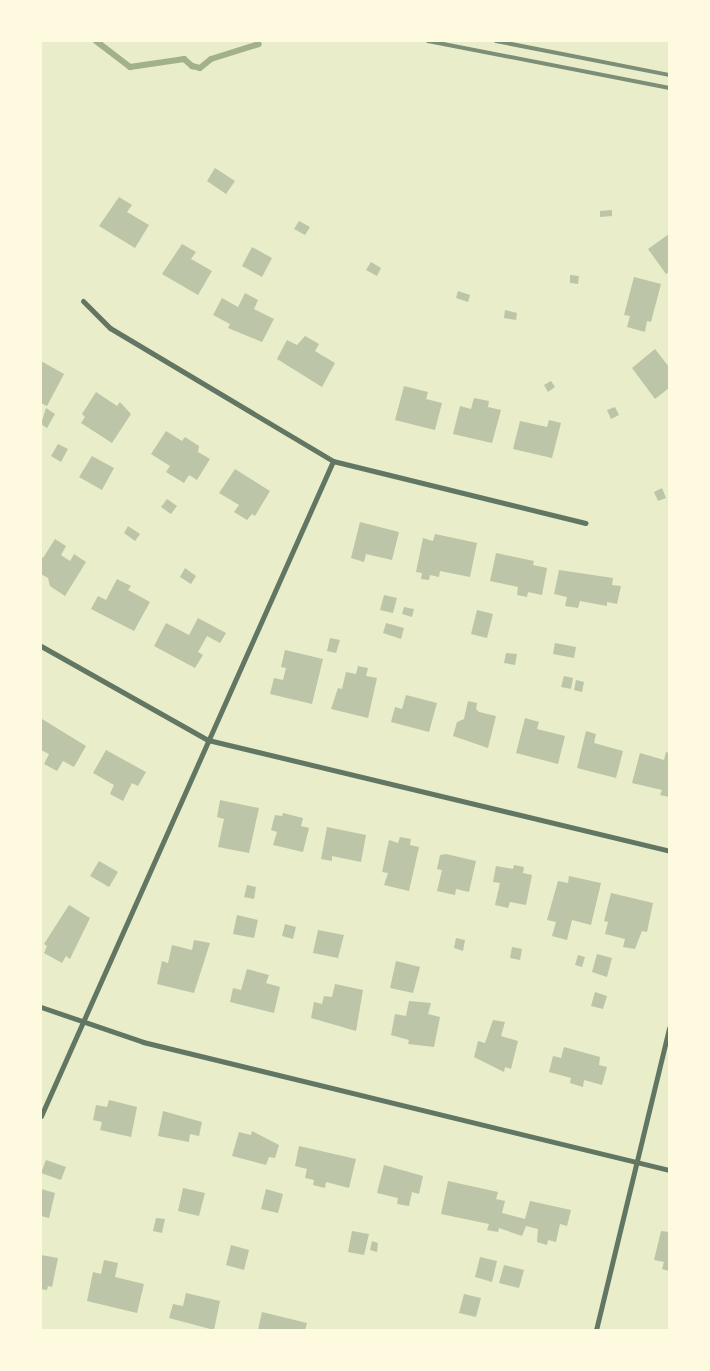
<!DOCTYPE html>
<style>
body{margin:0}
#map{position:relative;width:710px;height:1371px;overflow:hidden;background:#e9edc9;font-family:Manrope,sans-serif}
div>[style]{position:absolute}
.stream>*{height:6px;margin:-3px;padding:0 3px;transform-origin:3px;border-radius:3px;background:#a3b18a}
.building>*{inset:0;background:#bcc5a7}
.minor>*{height:5px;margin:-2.5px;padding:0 2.5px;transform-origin:2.5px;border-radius:2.5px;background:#617663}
.rail>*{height:4px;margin:-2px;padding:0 2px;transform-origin:2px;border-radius:2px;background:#7c8e77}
span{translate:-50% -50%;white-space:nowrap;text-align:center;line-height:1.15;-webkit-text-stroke:5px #fefae0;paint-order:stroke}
.frame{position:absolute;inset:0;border:42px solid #fefae0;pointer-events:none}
</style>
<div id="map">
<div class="stream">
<i style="left:96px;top:41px;width:43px;rotate:37.4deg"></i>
<i style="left:130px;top:67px;width:55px;rotate:-8.4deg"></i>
<i style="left:184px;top:59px;width:11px;rotate:41deg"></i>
<i style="left:192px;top:66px;width:8px;rotate:14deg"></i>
<i style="left:200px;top:68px;width:14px;rotate:-39deg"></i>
<i style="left:211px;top:59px;width:50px;rotate:-17.4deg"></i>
</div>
<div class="building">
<i style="clip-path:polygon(215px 168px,235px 181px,226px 194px,207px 181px)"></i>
<i style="clip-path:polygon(119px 197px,132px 205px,127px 212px,149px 225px,135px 248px,99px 226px)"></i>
<i style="clip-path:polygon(612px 210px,612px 216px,600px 217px,600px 211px)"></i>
<i style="clip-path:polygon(299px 221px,310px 227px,305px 235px,294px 229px)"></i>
<i style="clip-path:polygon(669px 234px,669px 272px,666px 274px,648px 249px)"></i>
<i style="clip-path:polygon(182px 244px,196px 252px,191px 259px,212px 271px,198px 295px,162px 274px)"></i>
<i style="clip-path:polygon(252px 247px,272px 258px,262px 277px,242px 266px)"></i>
<i style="clip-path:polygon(371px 262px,381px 268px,377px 276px,366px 270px)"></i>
<i style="clip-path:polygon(570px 275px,579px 276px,578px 284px,570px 283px)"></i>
<i style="clip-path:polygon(634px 277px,661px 284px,651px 322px,647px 321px,645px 332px,627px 327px,630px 316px,624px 315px)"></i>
<i style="clip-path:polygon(458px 291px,470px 295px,468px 302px,456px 298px)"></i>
<i style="clip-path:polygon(245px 293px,258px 300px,254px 309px,274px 319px,262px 342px,228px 328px,230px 324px,213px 315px,222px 298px,238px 307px)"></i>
<i style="clip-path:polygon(505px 310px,517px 313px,516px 320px,504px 318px)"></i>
<i style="clip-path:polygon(305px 336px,319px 344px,315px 351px,335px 363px,322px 387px,277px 359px,287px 340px,297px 345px)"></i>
<i style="clip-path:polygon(655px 349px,669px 367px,669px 388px,655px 399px,632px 368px)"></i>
<i style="clip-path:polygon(41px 361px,64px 374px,47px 406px,41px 403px)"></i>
<i style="clip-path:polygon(551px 381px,555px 387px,548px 392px,544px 385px)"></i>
<i style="clip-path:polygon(404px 386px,428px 392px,426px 399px,442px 403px,435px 430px,395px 420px)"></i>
<i style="clip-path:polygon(96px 392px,117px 406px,120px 402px,131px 414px,112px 443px,81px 423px,85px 417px,82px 414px)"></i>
<i style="clip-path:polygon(474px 398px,489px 401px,488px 407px,501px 410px,492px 443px,453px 434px,460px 406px,471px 409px)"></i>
<i style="clip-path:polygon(615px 407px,619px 415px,611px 419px,607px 410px)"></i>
<i style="clip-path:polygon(46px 408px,55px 414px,47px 428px,41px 424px)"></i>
<i style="clip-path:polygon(549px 420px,561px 423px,552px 458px,513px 449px,520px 421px,547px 427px)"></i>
<i style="clip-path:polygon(166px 431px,182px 441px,185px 437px,199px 446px,198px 452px,210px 459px,197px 480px,189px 475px,184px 483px,166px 472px,170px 466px,151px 454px)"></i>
<i style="clip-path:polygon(58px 444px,68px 449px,61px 462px,51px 456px)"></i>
<i style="clip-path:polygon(92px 456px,114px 468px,102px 490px,79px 477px)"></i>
<i style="clip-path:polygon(235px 469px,270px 491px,255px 516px,252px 514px,247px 520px,234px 512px,239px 505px,219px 493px)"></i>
<i style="clip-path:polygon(662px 488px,666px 498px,658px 501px,654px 492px)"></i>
<i style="clip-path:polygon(167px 499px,177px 506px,171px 514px,161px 507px)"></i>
<i style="clip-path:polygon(360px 522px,399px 532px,392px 560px,366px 554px,364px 562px,351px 558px)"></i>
<i style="clip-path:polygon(128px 526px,140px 534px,135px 541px,124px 533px)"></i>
<i style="clip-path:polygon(435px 534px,477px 543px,470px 577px,440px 571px,439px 577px,430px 575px,429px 580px,421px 579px,422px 573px,416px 572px,423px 538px,433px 541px)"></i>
<i style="clip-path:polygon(55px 539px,66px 546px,61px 555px,70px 561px,74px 554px,86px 562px,65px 596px,50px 586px,48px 578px,41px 574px,41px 556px,43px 558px)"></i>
<i style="clip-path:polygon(496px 553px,534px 561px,533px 565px,547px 568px,542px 595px,528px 592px,527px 597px,517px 595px,518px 587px,490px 581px)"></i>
<i style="clip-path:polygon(185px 568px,196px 576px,191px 584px,180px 577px)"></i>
<i style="clip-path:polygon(559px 570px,613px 578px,612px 585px,621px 586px,617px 604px,607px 602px,607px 606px,580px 601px,578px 608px,565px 606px,567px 597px,554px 594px)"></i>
<i style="clip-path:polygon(117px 579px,131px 586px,128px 590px,150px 602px,134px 631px,91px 609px,98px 596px,106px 600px)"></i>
<i style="clip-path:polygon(384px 595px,397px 598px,393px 613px,380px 610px)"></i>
<i style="clip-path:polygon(404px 607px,414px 609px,412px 617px,402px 614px)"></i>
<i style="clip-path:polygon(477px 610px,493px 614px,487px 638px,471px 634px)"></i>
<i style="clip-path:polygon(198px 618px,226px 633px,220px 643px,207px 636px,198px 652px,203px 655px,195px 668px,154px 646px,166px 623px,189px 635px)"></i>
<i style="clip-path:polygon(386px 623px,404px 628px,401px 639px,383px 633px)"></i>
<i style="clip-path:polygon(330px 638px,340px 640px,336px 653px,327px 651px)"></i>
<i style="clip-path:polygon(555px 643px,576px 647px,574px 658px,553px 654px)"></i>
<i style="clip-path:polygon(285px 650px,323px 659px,312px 704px,270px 694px,274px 678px,283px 680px,286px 668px,281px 667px)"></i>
<i style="clip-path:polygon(506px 653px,517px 654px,515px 665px,504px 663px)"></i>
<i style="clip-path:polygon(358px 666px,368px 668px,366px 676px,377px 678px,368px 718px,331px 709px,338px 688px,342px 689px,346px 672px,356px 674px)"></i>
<i style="clip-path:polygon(564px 676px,573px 678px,571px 689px,561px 687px)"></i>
<i style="clip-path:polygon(576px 680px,584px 682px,582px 692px,574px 690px)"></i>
<i style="clip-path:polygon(406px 695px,437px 703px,429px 732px,391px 722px,395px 707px,402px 709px)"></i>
<i style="clip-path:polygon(468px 701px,477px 703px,476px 709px,479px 712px,496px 716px,488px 748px,453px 736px,457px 722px,464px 719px)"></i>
<i style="clip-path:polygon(525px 718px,539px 722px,537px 729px,565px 736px,558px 764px,516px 753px)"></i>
<i style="clip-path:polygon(42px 719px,86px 746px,74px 767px,63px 761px,57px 771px,44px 764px,49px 754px,41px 750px)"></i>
<i style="clip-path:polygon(586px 731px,596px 734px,594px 743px,623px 751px,616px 778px,577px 768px)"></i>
<i style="clip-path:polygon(106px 750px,146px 772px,138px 786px,132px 783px,123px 801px,110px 794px,114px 785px,93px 773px)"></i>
<i style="clip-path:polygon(666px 752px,669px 753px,669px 797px,660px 795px,662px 790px,632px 783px,640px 753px,664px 760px)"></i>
<i style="clip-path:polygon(220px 800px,259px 808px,249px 853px,218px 847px,224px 819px,217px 817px)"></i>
<i style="clip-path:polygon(283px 813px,303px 818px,301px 826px,309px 828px,303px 852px,273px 845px,277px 832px,271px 830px,275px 815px,282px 816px)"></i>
<i style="clip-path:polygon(327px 827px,366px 835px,361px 862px,332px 856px,332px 861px,321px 859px)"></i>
<i style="clip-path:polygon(400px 837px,411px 839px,410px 845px,419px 847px,409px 891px,384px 885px,388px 873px,382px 872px,389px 840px,398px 843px)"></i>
<i style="clip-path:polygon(446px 854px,476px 861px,469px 892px,456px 889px,455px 895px,437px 891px,442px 870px,437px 869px,440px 855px)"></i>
<i style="clip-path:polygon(99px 861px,118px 872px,109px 887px,90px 876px)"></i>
<i style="clip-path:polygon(514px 865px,524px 867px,523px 873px,532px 875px,526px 905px,510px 902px,508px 908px,495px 905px,500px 883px,493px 882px,496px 866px,513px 869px)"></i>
<i style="clip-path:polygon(569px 876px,601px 883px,591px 925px,572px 920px,567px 940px,552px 936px,556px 922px,547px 920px,558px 881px,568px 883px)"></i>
<i style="clip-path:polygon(247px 885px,256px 887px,254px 899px,244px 897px)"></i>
<i style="clip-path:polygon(611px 893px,653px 903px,647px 932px,642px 931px,635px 949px,623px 947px,625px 939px,605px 934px,608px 922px,604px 921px)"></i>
<i style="clip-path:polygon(69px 905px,90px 918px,70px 959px,66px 956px,62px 963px,44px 953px,47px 946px,44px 944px)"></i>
<i style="clip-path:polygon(237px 915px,258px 920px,254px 938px,233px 934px)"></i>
<i style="clip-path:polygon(285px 924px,296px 927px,293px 939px,282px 936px)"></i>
<i style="clip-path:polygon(318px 930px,344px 935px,338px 958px,313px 953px)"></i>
<i style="clip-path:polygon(456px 938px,465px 940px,463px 951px,454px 948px)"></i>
<i style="clip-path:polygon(194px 940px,210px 943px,194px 993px,157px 984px,162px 961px,168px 963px,172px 945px,192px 950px)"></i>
<i style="clip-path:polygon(512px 947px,522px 949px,520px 960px,510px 958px)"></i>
<i style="clip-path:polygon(597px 954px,612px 958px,607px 977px,592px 972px)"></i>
<i style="clip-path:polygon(578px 955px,585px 957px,582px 967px,575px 965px)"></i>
<i style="clip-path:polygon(396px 961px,420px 967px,413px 993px,390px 988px)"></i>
<i style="clip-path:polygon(247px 969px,269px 975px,266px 983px,280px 987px,274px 1013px,230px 1002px,233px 988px,241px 990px)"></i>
<i style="clip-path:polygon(335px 984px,363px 990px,356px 1031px,311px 1018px,314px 1002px,322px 1004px,324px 996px,332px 997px)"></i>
<i style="clip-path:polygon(595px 992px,607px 996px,603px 1009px,591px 1006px)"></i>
<i style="clip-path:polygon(409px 1001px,431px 1003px,428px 1014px,440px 1017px,434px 1047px,408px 1044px,409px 1040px,391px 1035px,395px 1014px,406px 1016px)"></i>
<i style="clip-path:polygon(493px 1020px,505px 1022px,501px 1036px,518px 1041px,511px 1069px,505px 1067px,504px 1072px,474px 1057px,478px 1041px,485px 1043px)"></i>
<i style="clip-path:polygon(564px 1047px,600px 1057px,599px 1065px,607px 1067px,602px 1085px,584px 1080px,583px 1087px,570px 1083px,571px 1078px,549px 1072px,553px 1056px,561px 1058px)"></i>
<i style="clip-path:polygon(109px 1100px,137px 1107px,131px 1137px,100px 1130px,102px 1122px,93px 1120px,96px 1105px,107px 1107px)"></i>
<i style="clip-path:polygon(163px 1111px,202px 1122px,199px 1136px,190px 1134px,189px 1142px,158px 1136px)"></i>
<i style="clip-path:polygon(252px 1131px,279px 1145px,275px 1158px,269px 1157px,266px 1165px,232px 1156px,239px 1132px,251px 1135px)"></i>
<i style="clip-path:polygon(299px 1146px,356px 1159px,349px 1188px,326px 1182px,325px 1188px,313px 1185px,314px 1180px,305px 1178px,307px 1169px,295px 1166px)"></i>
<i style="clip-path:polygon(46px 1160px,66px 1167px,61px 1180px,41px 1173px)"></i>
<i style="clip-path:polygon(384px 1165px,423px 1176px,419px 1194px,412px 1192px,409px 1206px,397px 1204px,398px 1198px,377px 1193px)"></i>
<i style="clip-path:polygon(448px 1181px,498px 1192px,496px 1199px,505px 1201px,502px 1213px,525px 1219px,530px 1201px,571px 1210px,567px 1226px,560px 1224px,556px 1242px,548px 1240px,547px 1245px,537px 1242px,538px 1229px,526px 1226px,522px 1236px,499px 1228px,498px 1232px,487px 1230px,489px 1224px,441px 1214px)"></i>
<i style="clip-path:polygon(183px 1188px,205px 1193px,199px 1216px,178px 1211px)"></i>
<i style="clip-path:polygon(41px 1189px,55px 1193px,49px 1218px,41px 1216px)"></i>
<i style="clip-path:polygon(266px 1189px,283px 1194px,278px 1213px,261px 1209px)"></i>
<i style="clip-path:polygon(156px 1218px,165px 1219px,162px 1233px,153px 1231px)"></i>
<i style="clip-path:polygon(352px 1231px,369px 1234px,364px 1255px,348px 1252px)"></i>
<i style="clip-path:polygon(661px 1231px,669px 1232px,669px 1271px,662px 1269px,664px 1262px,654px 1260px)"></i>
<i style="clip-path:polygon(372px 1241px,378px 1243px,377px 1252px,370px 1250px)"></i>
<i style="clip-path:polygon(231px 1245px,249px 1250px,244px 1270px,226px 1265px)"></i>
<i style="clip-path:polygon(41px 1255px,58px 1258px,52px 1287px,48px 1286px,47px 1290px,41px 1289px)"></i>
<i style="clip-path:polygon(480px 1257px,497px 1261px,492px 1282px,475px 1277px)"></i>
<i style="clip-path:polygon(104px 1260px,118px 1263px,115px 1277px,144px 1284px,137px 1313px,87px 1301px,93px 1272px,101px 1274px)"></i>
<i style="clip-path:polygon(504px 1265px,524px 1270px,519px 1288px,499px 1283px)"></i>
<i style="clip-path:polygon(186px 1293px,220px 1301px,214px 1330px,169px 1318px,173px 1304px,183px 1306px)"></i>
<i style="clip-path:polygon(464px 1294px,481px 1298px,476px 1317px,459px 1313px)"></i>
<i style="clip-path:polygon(262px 1312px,307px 1323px,305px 1330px,258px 1330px)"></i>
</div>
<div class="minor">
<i style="left:83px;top:301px;width:38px;rotate:45deg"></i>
<i style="left:110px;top:328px;width:260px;rotate:30.8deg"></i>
<i style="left:333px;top:461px;width:260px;rotate:13.8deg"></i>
<i style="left:41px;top:646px;width:192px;rotate:29.4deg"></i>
<i style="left:208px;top:740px;width:474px;rotate:13.5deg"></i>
<i style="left:41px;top:1007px;width:108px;rotate:18.9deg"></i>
<i style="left:143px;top:1042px;width:541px;rotate:13.68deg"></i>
<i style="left:41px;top:1116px;width:717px;rotate:-65.97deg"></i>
<i style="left:596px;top:1330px;width:311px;rotate:-76.4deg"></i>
</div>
<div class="rail">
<i style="left:428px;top:41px;width:246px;rotate:11deg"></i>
<i style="left:496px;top:41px;width:176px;rotate:11.1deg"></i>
</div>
<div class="frame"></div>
</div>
